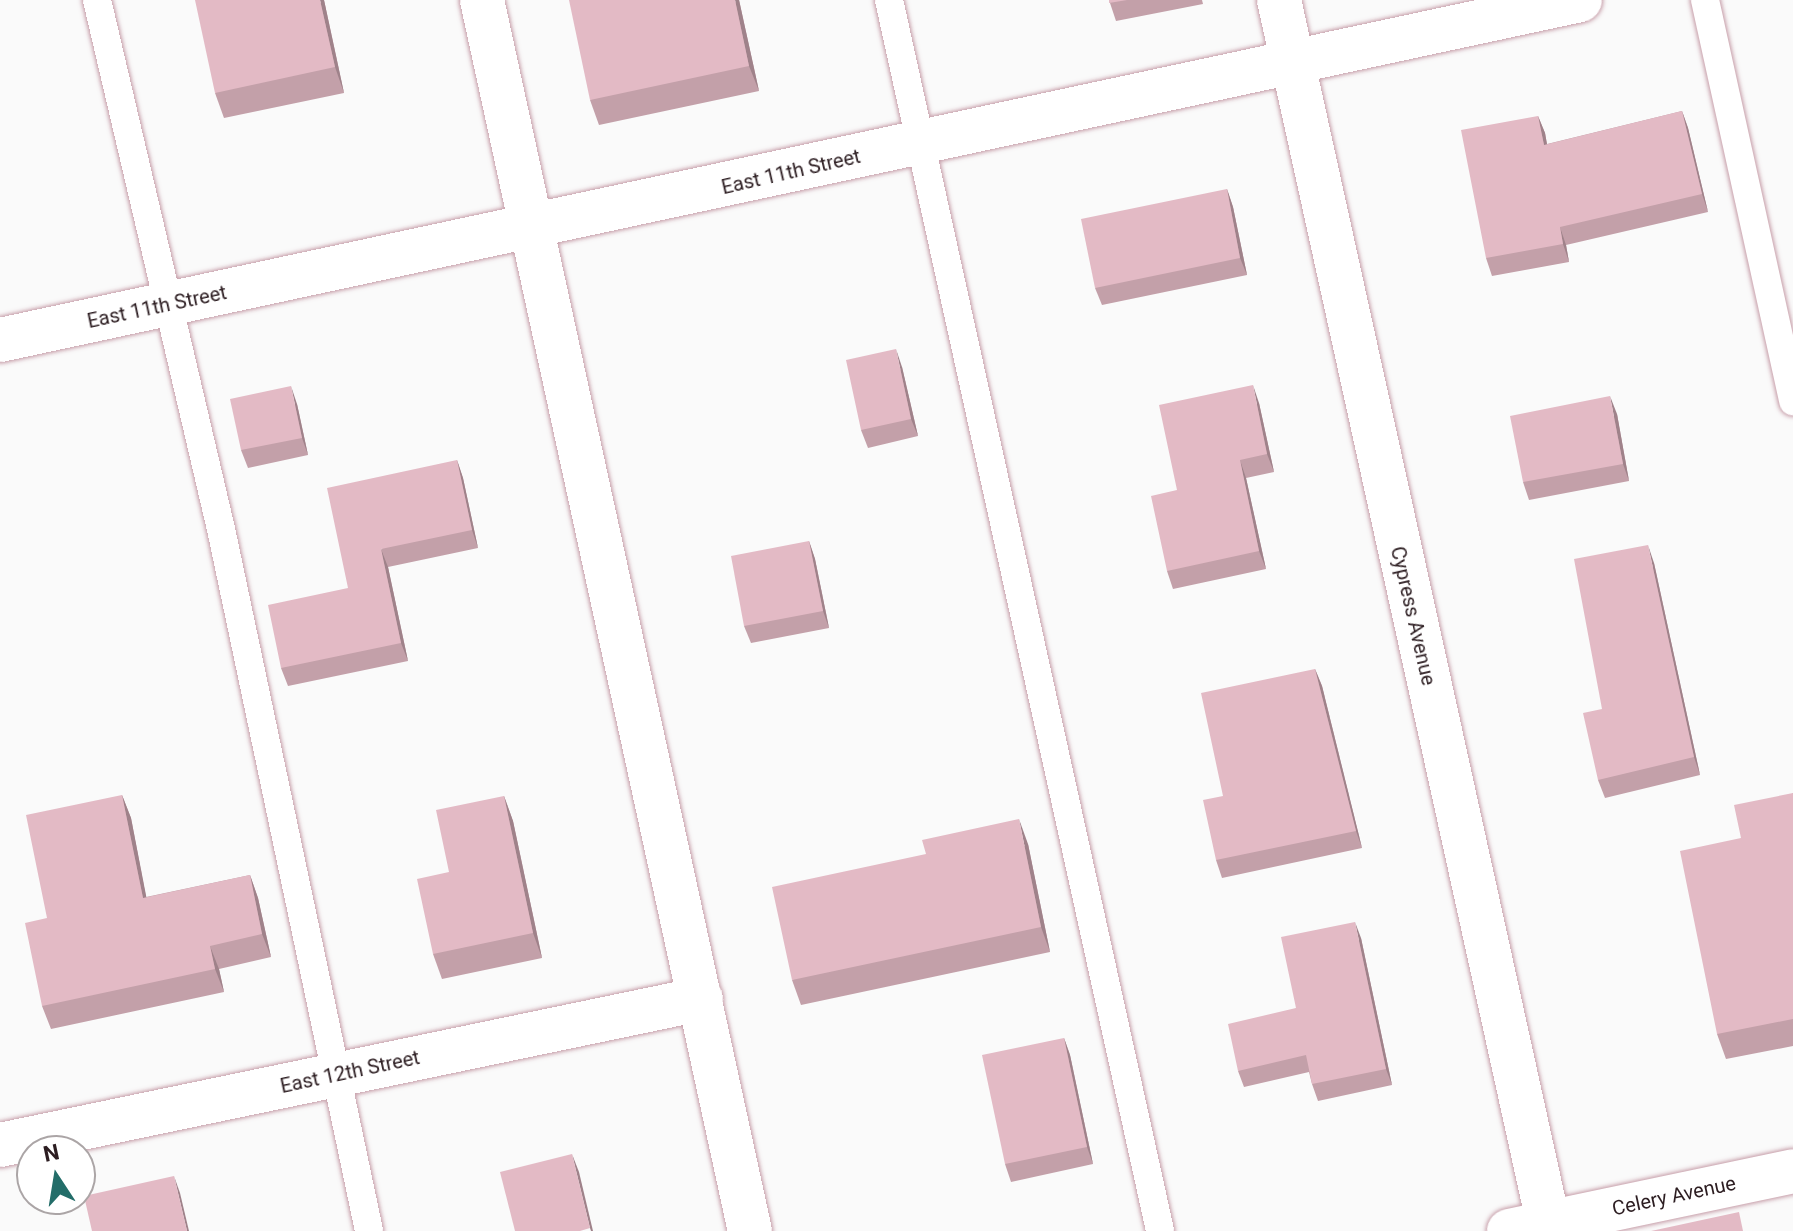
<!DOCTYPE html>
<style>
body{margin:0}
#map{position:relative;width:1793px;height:1231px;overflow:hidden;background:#fafafa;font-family:Roboto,sans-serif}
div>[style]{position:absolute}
.roads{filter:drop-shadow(0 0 2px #c79faa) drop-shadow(0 0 2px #c79faa)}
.service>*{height:28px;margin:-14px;padding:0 14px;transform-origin:14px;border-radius:14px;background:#fff}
.minor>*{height:44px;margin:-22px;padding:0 22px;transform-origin:22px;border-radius:22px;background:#fff}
.secondary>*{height:44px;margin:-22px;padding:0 22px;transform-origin:22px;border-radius:22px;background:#fff}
.wall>*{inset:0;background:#c3a0a9}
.shaded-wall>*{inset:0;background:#9f828a}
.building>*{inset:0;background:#e3bac5}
span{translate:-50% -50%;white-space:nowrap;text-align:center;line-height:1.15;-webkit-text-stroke:6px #fff;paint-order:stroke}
.street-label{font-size:20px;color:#2c1d21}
.north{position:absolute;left:16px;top:1135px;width:80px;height:80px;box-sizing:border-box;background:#fff;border:2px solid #aba5a6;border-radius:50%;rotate:348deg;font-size:22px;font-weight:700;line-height:32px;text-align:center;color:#2c1d21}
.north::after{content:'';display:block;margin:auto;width:28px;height:36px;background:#236d69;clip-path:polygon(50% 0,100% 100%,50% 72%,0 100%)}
</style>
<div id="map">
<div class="roads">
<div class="service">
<i style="left:97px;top:0;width:543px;rotate:76.81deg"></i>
<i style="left:221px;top:529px;width:717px;rotate:78.09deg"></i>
<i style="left:889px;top:0;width:1260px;rotate:77.58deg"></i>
<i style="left:1705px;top:0;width:411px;rotate:77.6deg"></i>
</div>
<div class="minor">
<i style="left:1279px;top:0;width:1260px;rotate:77.58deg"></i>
<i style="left:0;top:340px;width:1616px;rotate:-12.14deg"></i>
<i style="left:0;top:1145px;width:716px;rotate:-11.77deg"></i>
</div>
<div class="secondary">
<i style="left:482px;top:0;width:1260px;rotate:77.72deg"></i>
<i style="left:1509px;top:1231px;width:290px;rotate:-11.9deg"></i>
</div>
</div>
<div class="wall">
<i style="clip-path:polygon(324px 0,344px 93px,224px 118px,215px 93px)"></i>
<i style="clip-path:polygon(739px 0,759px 91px,599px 125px,590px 100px)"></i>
<i style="clip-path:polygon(1109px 0,1202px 0,1203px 4px,1116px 21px)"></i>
<i style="clip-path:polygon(1682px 111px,1688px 128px,1708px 212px,1566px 245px,1569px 262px,1492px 276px,1486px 258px,1538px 116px,1545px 133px,1547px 144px)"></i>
<i style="clip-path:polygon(1227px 189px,1233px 207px,1247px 275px,1102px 305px,1095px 288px)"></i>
<i style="clip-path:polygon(902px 367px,918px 436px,868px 448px,861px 430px)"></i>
<i style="clip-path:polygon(1259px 403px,1274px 472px,1246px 478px,1266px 569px,1173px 589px,1167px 571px,1177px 490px)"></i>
<i style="clip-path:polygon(297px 404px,308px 455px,248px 468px,241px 450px)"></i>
<i style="clip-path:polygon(1617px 414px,1629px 481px,1529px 500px,1523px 482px)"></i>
<i style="clip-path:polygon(457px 460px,463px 478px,478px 548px,388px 567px,408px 661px,288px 686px,281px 668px)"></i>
<i style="clip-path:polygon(809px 541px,815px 559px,829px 628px,751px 643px,744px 626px)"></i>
<i style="clip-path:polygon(1654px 563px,1700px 775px,1605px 798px,1598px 780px,1602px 709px)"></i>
<i style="clip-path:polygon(1315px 669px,1322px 686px,1362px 848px,1222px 878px,1216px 860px,1223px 796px)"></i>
<i style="clip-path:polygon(1793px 793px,1793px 1046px,1726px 1059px,1717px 1034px,1741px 838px)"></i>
<i style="clip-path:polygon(122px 795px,131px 818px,146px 897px,250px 875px,258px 898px,271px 957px,219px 969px,224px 992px,51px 1029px,42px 1006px,47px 918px)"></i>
<i style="clip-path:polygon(504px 796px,513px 821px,542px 958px,442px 979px,433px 954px,449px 872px)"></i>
<i style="clip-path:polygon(1028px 844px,1050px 952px,801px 1005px,792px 980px)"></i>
<i style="clip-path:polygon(1361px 938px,1392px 1085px,1318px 1101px,1312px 1084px,1309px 1072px,1244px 1087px,1238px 1071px)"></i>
<i style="clip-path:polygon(1064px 1038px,1070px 1055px,1093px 1164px,1011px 1182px,1005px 1164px)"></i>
</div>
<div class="shaded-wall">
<i style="clip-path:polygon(320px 0,324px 0,344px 93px,335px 67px)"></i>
<i style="clip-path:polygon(735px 0,739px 0,759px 91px,749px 66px)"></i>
<i style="clip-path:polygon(1682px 111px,1688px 128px,1708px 212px,1702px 194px)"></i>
<i style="clip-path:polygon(1538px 116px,1545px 133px,1550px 162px,1544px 145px)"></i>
<i style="clip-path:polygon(1227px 189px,1233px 207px,1247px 275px,1240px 258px)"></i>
<i style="clip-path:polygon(1560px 227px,1566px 245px,1569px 262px,1563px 244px)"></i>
<i style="clip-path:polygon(896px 349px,902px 367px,918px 436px,911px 419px)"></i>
<i style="clip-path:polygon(1253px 385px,1259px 403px,1274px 472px,1267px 454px)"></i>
<i style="clip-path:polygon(291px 386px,297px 404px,308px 455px,302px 438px)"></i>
<i style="clip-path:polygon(1610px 396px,1617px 414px,1629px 481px,1623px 464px)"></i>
<i style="clip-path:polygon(457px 460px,463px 478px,478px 548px,472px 530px)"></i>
<i style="clip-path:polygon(1240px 460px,1246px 478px,1266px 569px,1259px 551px)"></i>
<i style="clip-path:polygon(809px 541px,815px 559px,829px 628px,823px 611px)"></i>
<i style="clip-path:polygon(1648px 545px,1654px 563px,1700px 775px,1694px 757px)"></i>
<i style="clip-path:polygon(381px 549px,388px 567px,408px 661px,401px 643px)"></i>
<i style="clip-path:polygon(1315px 669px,1322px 686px,1362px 848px,1356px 831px)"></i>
<i style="clip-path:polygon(122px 795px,131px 818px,151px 921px,143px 898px)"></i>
<i style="clip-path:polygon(504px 796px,513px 821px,542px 958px,533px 933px)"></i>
<i style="clip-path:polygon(1019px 819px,1028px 844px,1050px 952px,1041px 927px)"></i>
<i style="clip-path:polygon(250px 875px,258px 898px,271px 957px,262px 934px)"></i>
<i style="clip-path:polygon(1355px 922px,1361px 938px,1392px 1085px,1386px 1069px)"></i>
<i style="clip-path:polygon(210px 946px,219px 969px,224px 992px,215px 969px)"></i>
<i style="clip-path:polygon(1064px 1038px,1070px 1055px,1093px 1164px,1087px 1147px)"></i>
<i style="clip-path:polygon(572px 1154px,579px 1172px,593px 1231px,591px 1231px,590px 1228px)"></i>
<i style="clip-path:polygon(174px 1176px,180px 1193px,189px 1231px,187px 1231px)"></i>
</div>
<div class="building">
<i style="clip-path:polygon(195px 0,320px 0,335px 67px,215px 93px)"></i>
<i style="clip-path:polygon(569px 0,735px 0,749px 66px,590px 100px)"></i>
<i style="clip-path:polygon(1109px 0,1127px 0,1109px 3px)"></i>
<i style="clip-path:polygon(1682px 111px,1702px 194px,1560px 227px,1563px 244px,1486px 258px,1461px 130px,1538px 116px,1544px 145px)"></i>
<i style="clip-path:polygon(1227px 189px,1240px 258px,1095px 288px,1081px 219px)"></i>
<i style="clip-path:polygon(896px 349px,911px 419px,861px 430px,846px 360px)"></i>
<i style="clip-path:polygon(1253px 385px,1267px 454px,1240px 460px,1259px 551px,1167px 571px,1151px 496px,1177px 490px,1159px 405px)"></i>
<i style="clip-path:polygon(291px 386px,302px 438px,241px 450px,230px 399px)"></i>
<i style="clip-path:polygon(1610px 396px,1623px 464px,1523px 482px,1510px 416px)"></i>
<i style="clip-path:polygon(457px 460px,472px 530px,381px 549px,401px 643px,281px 668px,268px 605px,348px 588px,327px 488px)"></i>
<i style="clip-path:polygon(809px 541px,823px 611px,744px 626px,731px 556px)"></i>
<i style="clip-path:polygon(1648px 545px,1694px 757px,1598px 780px,1583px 713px,1602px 709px,1574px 559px)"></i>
<i style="clip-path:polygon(1315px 669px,1356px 831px,1216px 860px,1203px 800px,1223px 796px,1201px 693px)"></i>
<i style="clip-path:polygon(1793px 793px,1793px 1019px,1717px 1034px,1680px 851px,1741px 838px,1734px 805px)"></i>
<i style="clip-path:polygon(122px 795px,143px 898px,250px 875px,262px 934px,210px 946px,215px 969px,42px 1006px,25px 923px,47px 918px,26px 815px)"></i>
<i style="clip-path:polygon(504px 796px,533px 933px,433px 954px,417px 879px,449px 872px,436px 810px)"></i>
<i style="clip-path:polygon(1019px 819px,1041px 927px,792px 980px,772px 887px,926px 854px,922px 840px)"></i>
<i style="clip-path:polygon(1355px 922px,1386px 1069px,1312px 1084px,1306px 1055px,1238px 1071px,1228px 1024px,1296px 1008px,1281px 937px)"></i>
<i style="clip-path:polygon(1064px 1038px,1087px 1147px,1005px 1164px,982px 1055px)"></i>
<i style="clip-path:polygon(572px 1154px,590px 1228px,580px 1231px,515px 1231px,500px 1172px)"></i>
<i style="clip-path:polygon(174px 1176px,187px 1231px,92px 1231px,84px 1196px)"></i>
<i style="clip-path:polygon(1739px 1212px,1743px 1231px,1651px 1231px)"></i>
</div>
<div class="street-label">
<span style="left:791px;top:172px;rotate:-13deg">East 11th Street</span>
<span style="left:157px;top:307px;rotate:-12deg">East 11th Street</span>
<span style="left:1413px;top:616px;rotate:77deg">Cypress Avenue</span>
<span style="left:350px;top:1072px;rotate:-12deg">East 12th Street</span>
<span style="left:1674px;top:1196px;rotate:-12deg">Celery Avenue</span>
</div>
<div class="north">N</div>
</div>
